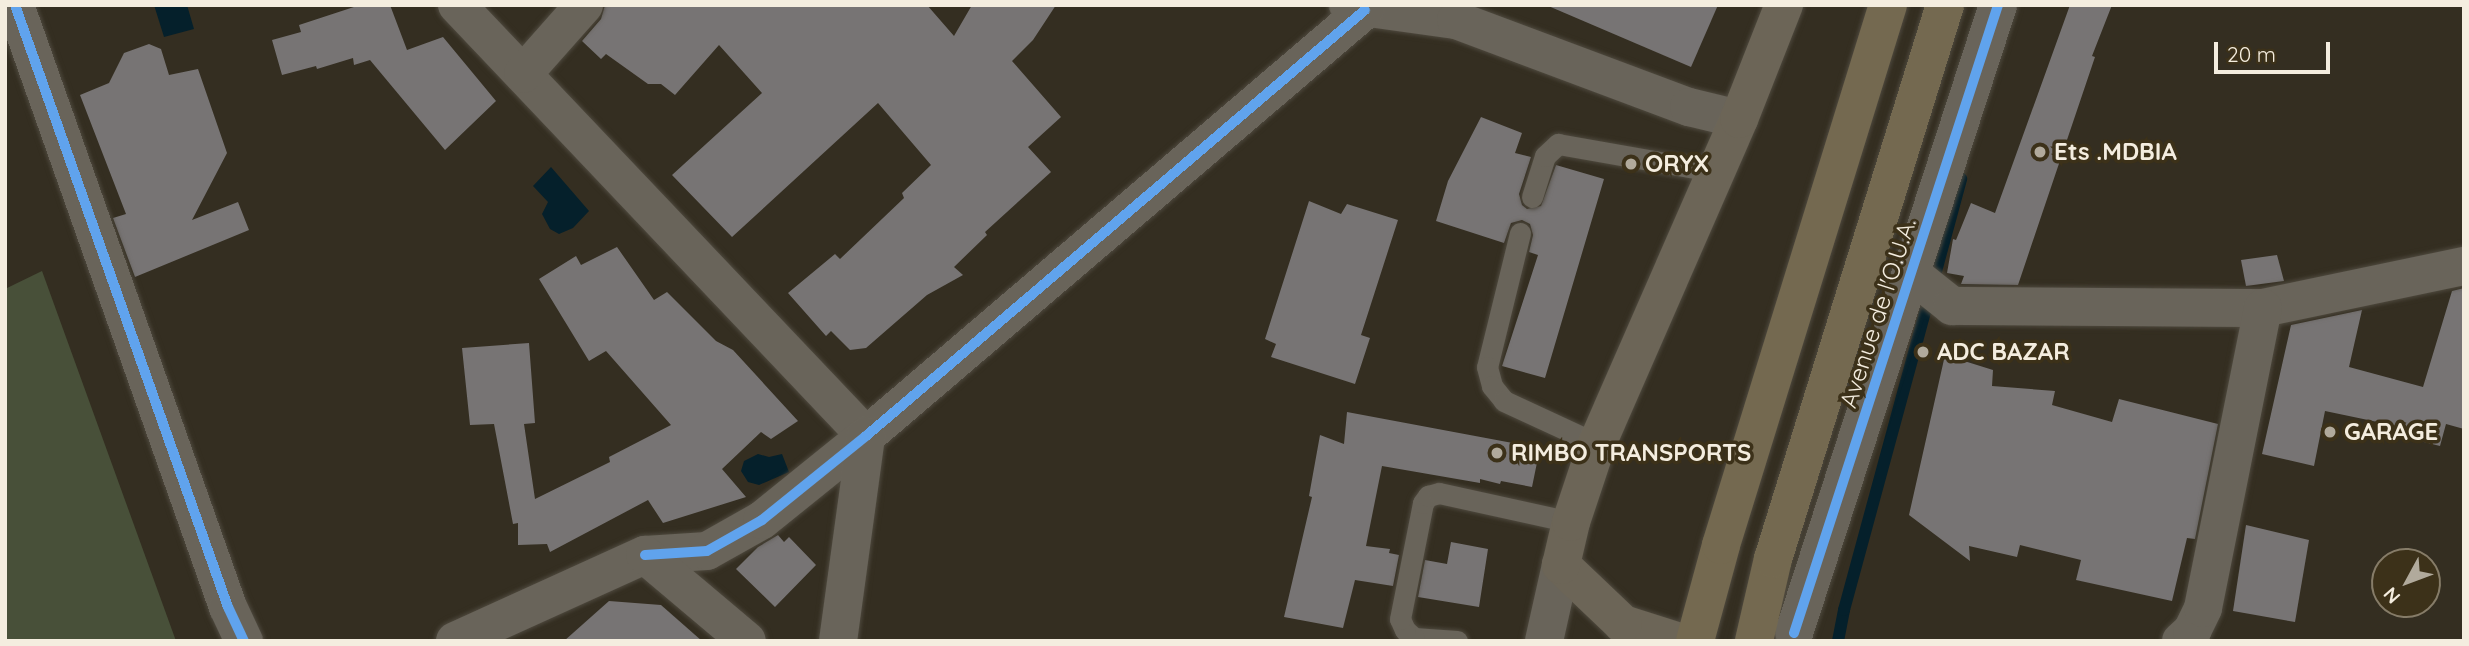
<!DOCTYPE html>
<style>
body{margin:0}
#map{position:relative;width:2469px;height:646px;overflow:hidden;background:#342e21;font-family:Quicksand,sans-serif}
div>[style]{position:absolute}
.green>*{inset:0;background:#485039}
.water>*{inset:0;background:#05202b}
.stream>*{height:12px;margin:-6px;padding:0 6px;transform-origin:6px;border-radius:6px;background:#05202b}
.building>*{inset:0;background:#777474}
.roads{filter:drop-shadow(0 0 2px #4e493e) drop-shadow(0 0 2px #4e493e)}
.lane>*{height:21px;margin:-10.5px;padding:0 10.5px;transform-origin:10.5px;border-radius:10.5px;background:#69645a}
.street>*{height:38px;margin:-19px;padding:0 19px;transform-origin:19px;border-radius:19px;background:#69645a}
.secondary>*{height:38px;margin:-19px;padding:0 19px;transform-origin:19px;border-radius:19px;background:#6c6557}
.highway>*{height:38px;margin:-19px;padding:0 19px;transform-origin:19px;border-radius:19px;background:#746950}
.cycleway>*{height:10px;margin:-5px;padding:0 5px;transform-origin:5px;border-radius:5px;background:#60a3ed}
.dots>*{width:19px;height:19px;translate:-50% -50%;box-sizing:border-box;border:4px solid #3c3119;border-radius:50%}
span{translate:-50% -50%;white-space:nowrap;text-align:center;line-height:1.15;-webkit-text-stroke:7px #3c3119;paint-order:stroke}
.poi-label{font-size:24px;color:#f4eddf;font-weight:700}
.left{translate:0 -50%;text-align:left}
.street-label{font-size:24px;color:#f4eddf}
.frame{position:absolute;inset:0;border:7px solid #f4eddf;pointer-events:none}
.north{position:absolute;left:2371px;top:548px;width:70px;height:70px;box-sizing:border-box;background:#3c3119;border:2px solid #867c68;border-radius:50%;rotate:229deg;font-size:19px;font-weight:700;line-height:28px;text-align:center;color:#f4eddf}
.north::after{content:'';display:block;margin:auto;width:24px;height:32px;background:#b1aa9c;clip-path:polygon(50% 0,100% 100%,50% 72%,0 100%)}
.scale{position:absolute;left:2214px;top:42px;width:116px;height:32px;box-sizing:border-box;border:4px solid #f4eddf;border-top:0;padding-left:9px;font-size:21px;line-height:24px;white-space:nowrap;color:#f4eddf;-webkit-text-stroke:5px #3c3119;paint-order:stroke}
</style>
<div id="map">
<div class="green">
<i style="clip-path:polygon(42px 271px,176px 641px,5px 641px,5px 289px)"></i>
</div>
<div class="water">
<i style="clip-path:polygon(154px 5px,187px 5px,194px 29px,164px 37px)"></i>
<i style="clip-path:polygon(551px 167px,589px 211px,573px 228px,559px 234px,550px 229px,542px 214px,548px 202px,533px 186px)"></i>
<i style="clip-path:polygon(758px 454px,769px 457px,782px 454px,789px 472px,759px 485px,748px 482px,741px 471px,744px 461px)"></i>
</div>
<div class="stream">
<i style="left:1838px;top:641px;width:32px;rotate:-79deg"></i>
<i style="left:1844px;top:610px;width:447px;rotate:-74.8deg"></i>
</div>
<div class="building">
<i style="clip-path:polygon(360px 5px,390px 5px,407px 50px,443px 37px,496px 101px,445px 150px,370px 60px,354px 65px,353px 58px,317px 69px,316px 66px,282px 75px,272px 40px,301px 32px,299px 25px)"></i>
<i style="clip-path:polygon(605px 5px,927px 5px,954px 36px,972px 5px,1056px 5px,1033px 40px,1012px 61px,1061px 117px,1028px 147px,1051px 172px,985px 232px,987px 235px,954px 267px,963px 275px,927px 295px,866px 348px,850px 350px,831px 331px,826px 336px,788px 293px,835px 254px,840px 259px,904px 198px,902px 193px,931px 165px,878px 103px,732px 237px,672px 175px,762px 93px,719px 45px,675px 95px,661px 84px,648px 84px,606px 54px,601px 59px,582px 41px,601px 19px)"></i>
<i style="clip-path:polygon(1546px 5px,1718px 5px,1691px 67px)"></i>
<i style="clip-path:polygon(2070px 5px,2112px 5px,2092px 56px,2095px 57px,2018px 285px,1961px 284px,1964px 276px,1947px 273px,1953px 239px,1956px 240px,1971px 203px,1995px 213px)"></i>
<i style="clip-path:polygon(149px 44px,161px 49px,169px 75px,198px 69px,227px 153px,192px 220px,238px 202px,249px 230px,135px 277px,113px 218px,126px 214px,80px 95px,109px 83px,124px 53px)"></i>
<i style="clip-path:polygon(1481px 117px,1522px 133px,1515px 153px,1531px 157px,1519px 194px,1522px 205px,1527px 209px,1541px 206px,1556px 165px,1604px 179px,1545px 378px,1502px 366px,1538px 255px,1529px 252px,1533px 235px,1530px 224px,1522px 220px,1511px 223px,1504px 243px,1436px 221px,1448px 181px)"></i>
<i style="clip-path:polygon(1309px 201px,1341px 214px,1347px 204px,1398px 220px,1361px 335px,1370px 338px,1355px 384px,1271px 357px,1276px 344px,1265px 339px)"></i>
<i style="clip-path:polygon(617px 247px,654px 300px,667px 292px,716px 341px,733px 350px,798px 421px,771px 439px,761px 432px,722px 469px,746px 497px,663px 523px,648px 500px,550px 552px,547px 544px,518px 545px,518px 523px,513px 524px,494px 424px,470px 425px,462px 348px,529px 343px,535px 423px,524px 424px,535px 499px,610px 462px,609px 457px,671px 425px,606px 351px,589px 361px,539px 279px,576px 256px,581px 265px)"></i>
<i style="clip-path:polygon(2277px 255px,2284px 281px,2246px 286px,2241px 260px)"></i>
<i style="clip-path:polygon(2464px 288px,2464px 429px,2446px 424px,2440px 446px,2408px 438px,2411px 429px,2325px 411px,2314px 466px,2262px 454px,2291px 325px,2362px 310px,2349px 367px,2423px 387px,2452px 291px)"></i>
<i style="clip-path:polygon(1945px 355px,1993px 370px,1992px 386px,2055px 391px,2052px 405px,2112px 422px,2119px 399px,2218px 424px,2195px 539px,2187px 538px,2172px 601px,2076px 580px,2081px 560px,2020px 545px,2017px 557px,1969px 546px,1970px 561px,1909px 515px)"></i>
<i style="clip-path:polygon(1347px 412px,1540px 448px,1532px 487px,1501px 481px,1500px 484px,1480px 479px,1480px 483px,1382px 466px,1366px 546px,1390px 549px,1389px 553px,1399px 555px,1393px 586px,1355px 580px,1343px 628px,1284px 617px,1312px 497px,1309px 496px,1320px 435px,1344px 444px)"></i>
<i style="clip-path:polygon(2246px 525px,2309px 540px,2295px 622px,2233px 611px)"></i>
<i style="clip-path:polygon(778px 535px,784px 542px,789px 537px,816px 565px,775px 607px,736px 569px,758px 547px)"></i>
<i style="clip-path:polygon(1451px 542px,1488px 549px,1479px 607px,1418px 597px,1425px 560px,1447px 564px)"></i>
<i style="clip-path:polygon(609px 601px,661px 605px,702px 641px,564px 641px)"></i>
</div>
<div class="roads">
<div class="lane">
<i style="left:1532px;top:197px;width:43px;rotate:-72.4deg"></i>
<i style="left:1545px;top:156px;width:18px;rotate:-43deg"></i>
<i style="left:1558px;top:144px;width:160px;rotate:10deg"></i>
<i style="left:1520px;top:233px;width:138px;rotate:103.8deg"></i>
<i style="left:1487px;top:367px;width:20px;rotate:75deg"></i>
<i style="left:1492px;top:386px;width:19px;rotate:51deg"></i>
<i style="left:1504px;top:401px;width:102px;rotate:24.8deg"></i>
<i style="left:1457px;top:641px;width:43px;rotate:-176deg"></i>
<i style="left:1414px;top:638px;width:12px;rotate:-138deg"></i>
<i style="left:1405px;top:630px;width:12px;rotate:-114deg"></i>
<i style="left:1400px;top:619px;width:118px;rotate:-78.8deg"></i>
<i style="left:1423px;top:503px;width:9px;rotate:-54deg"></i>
<i style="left:1428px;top:496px;width:11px;rotate:-15deg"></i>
<i style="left:1439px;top:493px;width:135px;rotate:12.4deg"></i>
</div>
<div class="street">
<i style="left:15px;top:5px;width:639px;rotate:70.52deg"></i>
<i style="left:228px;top:607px;width:38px;rotate:65deg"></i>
<i style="left:457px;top:5px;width:594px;rotate:46.5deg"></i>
<i style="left:1348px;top:5px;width:109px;rotate:7.9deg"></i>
<i style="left:1456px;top:20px;width:249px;rotate:20.5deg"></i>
<i style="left:1689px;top:107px;width:51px;rotate:13.5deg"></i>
<i style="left:523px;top:74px;width:92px;rotate:-48.5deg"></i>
<i style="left:1913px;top:275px;width:50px;rotate:38.5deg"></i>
<i style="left:1952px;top:306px;width:311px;rotate:0.4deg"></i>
<i style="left:2263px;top:308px;width:205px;rotate:-11.8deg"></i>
<i style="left:645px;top:555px;width:62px;rotate:-3.7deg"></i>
<i style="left:707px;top:551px;width:63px;rotate:-29.4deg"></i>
<i style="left:762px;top:520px;width:134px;rotate:-38.9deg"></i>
<i style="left:866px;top:436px;width:656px;rotate:-40.49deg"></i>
<i style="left:1794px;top:633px;width:660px;rotate:-72deg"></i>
<i style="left:455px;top:641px;width:209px;rotate:-24.4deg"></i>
<i style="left:645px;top:555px;width:133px;rotate:40.1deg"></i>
<i style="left:838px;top:641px;width:207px;rotate:-82.2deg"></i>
<i style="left:1544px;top:641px;width:78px;rotate:-77.4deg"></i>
<i style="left:2181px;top:641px;width:15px;rotate:-42deg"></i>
<i style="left:2192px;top:631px;width:25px;rotate:-64deg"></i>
<i style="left:2203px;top:608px;width:306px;rotate:-78.7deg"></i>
</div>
<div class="secondary">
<i style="left:1677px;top:641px;width:57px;rotate:-162.5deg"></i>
<i style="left:1623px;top:624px;width:86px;rotate:-136.4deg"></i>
<i style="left:1561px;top:565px;width:44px;rotate:-76.9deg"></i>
<i style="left:1571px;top:522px;width:82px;rotate:-71.6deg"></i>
<i style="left:1597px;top:444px;width:355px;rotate:-66.4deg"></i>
<i style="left:1739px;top:119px;width:123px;rotate:-68.5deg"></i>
</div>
<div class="highway">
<i style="left:1695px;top:641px;width:99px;rotate:-74.8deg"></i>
<i style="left:1721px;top:545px;width:565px;rotate:-72.82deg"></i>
<i style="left:1754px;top:641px;width:84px;rotate:-77deg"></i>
<i style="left:1773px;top:559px;width:580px;rotate:-72.75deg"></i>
</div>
</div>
<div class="cycleway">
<i style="left:15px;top:5px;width:639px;rotate:70.52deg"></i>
<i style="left:228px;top:607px;width:38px;rotate:65deg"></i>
<i style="left:645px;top:555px;width:62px;rotate:-3.7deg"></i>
<i style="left:707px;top:551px;width:63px;rotate:-29.4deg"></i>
<i style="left:762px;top:520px;width:134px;rotate:-38.9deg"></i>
<i style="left:866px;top:436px;width:656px;rotate:-40.49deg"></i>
<i style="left:1794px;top:633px;width:660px;rotate:-72deg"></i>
</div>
<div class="dots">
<i style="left:2040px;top:152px;background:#b1aa9c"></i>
<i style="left:1631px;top:164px;background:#b1aa9c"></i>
<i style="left:1923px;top:352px;background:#b1aa9c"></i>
<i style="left:2330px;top:432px;background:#b1aa9c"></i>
<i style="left:1497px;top:453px;background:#b1aa9c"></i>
</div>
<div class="poi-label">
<span class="left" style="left:2054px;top:152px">Ets .MDBIA</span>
<span class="left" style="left:1645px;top:164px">ORYX</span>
<span class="left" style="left:1937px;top:352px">ADC BAZAR</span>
<span class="left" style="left:2344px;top:432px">GARAGE</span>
<span class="left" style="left:1511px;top:453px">RIMBO TRANSPORTS</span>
</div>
<div class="street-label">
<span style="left:1878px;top:313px;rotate:-72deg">Avenue de l'O.U.A.</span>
</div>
<div class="frame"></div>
<div class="north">N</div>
<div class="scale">20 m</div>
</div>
